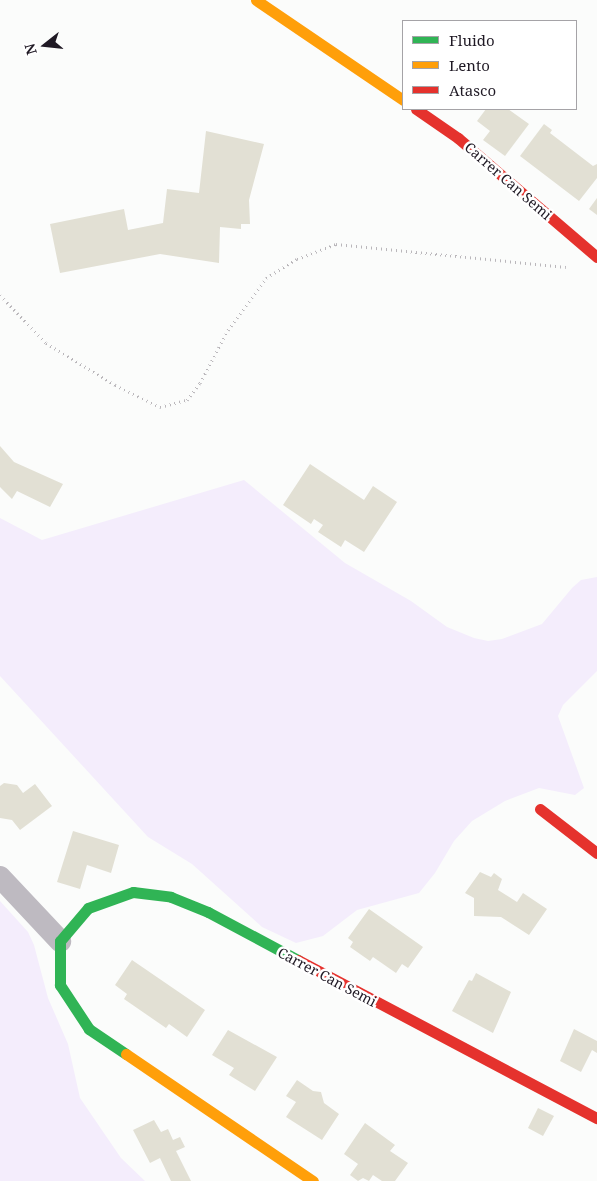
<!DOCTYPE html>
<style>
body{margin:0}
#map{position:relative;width:597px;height:1181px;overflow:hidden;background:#fbfcfb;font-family:"Noto Serif",serif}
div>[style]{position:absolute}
.green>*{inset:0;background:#f4edfc}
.building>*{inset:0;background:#e2e0d4}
.path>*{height:3px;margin-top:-1.5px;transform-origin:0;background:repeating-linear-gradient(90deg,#bab7bb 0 1px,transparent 0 5px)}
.street>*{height:22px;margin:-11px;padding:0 11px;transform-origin:11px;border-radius:11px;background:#bebac1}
.fast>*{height:11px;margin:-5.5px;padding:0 5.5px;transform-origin:5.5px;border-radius:5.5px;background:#30b455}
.slow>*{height:11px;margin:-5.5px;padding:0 5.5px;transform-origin:5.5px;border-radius:5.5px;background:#ff9f0a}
.jam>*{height:11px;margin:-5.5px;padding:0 5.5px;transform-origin:5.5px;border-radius:5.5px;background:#e5322d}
span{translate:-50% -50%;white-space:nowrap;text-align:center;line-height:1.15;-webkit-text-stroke:5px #fff;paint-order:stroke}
.street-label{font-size:14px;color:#1f1924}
.legend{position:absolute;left:402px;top:20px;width:175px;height:90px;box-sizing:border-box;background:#fff;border:1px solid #a5a3a7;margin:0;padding:6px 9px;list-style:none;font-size:15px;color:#1f1924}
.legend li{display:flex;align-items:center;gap:10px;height:25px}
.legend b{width:25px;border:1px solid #a5a3a7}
.north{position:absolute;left:20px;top:20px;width:50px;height:50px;-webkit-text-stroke:4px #fff;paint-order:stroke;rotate:254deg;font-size:14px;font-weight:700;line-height:20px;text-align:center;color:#1f1924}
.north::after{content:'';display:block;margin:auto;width:18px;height:22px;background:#1f1924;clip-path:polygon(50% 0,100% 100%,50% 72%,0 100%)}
</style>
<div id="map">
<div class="green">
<i style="clip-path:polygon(244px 480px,345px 563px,411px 601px,447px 627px,474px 638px,488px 641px,502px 639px,542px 624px,572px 588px,581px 580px,597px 577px,597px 671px,563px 705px,558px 716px,584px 788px,575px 795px,539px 788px,505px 801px,472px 821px,454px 841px,435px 873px,419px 893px,357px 910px,323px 936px,296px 943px,262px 927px,192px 864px,148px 837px,0 676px,0 518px,42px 540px)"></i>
<i style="clip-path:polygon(0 901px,28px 932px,34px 945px,48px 998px,68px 1044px,80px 1098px,121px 1158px,145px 1181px,0 1181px)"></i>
</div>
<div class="building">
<i style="clip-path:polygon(486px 109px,508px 109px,529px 124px,505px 156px,483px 140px,490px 131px,477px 121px)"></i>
<i style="clip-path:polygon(544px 124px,552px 130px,550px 133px,593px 166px,597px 164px,597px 178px,579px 201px,520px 156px)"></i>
<i style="clip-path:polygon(206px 131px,264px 144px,249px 200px,250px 224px,241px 224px,241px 229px,220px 227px,219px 263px,160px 254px,60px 273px,50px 224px,124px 209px,128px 230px,163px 223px,167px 189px,199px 193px)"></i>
<i style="clip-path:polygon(597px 198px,597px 215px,589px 209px)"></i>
<i style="clip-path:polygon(0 446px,14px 462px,63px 484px,50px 507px,17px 491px,12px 499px,0 487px)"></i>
<i style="clip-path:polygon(310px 464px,364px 500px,373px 486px,397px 502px,364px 552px,345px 540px,341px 547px,318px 532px,323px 525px,314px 519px,311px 524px,283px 505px)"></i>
<i style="clip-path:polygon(4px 783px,17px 785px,23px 793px,35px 784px,52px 806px,20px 830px,12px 820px,0 818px,0 786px)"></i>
<i style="clip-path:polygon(73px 831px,119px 845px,111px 873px,87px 865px,80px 889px,57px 882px)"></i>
<i style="clip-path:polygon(480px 872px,491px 877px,494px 873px,502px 879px,498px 890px,517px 902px,523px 893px,547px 909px,529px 935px,501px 917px,474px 916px,474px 898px,465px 893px)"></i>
<i style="clip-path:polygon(369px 909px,423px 947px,408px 968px,402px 964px,396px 973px,373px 957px,370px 961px,350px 947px,353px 942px,348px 938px)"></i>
<i style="clip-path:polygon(132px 960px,205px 1010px,187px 1037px,169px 1024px,166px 1028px,124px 999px,127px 994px,115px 985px)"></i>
<i style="clip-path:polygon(476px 973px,511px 992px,493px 1033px,452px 1011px,469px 980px,472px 981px)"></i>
<i style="clip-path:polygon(574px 1029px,597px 1041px,597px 1053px,592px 1050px,581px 1072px,560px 1061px)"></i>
<i style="clip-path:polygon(228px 1030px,277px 1057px,255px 1091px,229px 1075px,234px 1068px,212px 1055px)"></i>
<i style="clip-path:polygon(297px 1080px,313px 1091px,321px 1092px,324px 1103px,339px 1114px,322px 1140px,286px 1117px,296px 1102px,286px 1096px)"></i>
<i style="clip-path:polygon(538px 1108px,554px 1116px,543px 1136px,528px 1128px)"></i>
<i style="clip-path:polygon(154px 1120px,161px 1132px,168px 1129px,173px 1140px,180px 1137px,185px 1147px,176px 1151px,191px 1181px,171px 1181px,160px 1158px,150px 1163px,133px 1130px)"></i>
<i style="clip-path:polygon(365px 1123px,395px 1145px,390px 1151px,408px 1163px,395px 1181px,382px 1181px,373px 1175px,369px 1181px,363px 1178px,358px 1181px,350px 1175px,358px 1164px,344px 1154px)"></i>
</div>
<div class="path">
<i style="left:0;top:295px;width:66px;rotate:46.2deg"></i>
<i style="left:46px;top:343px;width:81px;rotate:31.3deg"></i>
<i style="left:115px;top:385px;width:50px;rotate:26.1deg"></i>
<i style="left:160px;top:407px;width:28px;rotate:-15deg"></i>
<i style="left:187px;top:400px;width:21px;rotate:-53deg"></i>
<i style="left:200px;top:383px;width:60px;rotate:-62.2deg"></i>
<i style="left:228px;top:330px;width:64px;rotate:-53.8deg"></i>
<i style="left:266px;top:278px;width:36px;rotate:-32deg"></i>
<i style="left:297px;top:259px;width:42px;rotate:-21deg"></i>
<i style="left:336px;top:244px;width:231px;rotate:5.7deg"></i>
</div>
<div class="street">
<i style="left:0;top:877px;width:88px;rotate:46.8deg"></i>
</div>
<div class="fast">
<i style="left:126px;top:1054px;width:45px;rotate:-146deg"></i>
<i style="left:89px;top:1029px;width:53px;rotate:-123.4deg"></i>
<i style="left:60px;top:985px;width:44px;rotate:-90deg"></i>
<i style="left:60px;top:941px;width:43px;rotate:-49.7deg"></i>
<i style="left:88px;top:908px;width:48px;rotate:-19.6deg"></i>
<i style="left:133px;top:892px;width:38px;rotate:7deg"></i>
<i style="left:171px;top:897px;width:40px;rotate:22deg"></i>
<i style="left:208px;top:912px;width:102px;rotate:28.1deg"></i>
</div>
<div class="slow">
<i style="left:256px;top:0;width:178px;rotate:34.2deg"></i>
<i style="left:126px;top:1054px;width:226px;rotate:34.2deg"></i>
</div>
<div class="jam">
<i style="left:416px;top:109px;width:51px;rotate:34.6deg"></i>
<i style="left:458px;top:138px;width:183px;rotate:40.6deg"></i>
<i style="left:540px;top:809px;width:72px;rotate:37.7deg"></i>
<i style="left:298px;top:960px;width:338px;rotate:27.9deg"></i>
</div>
<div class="street-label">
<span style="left:508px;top:181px;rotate:41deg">Carrer Can Semi</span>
<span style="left:327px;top:977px;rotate:28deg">Carrer Can Semi</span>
</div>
<ul class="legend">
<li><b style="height:6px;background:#30b455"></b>Fluido</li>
<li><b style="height:6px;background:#ff9f0a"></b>Lento</li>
<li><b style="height:6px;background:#e5322d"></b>Atasco</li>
</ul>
<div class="north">N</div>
</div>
